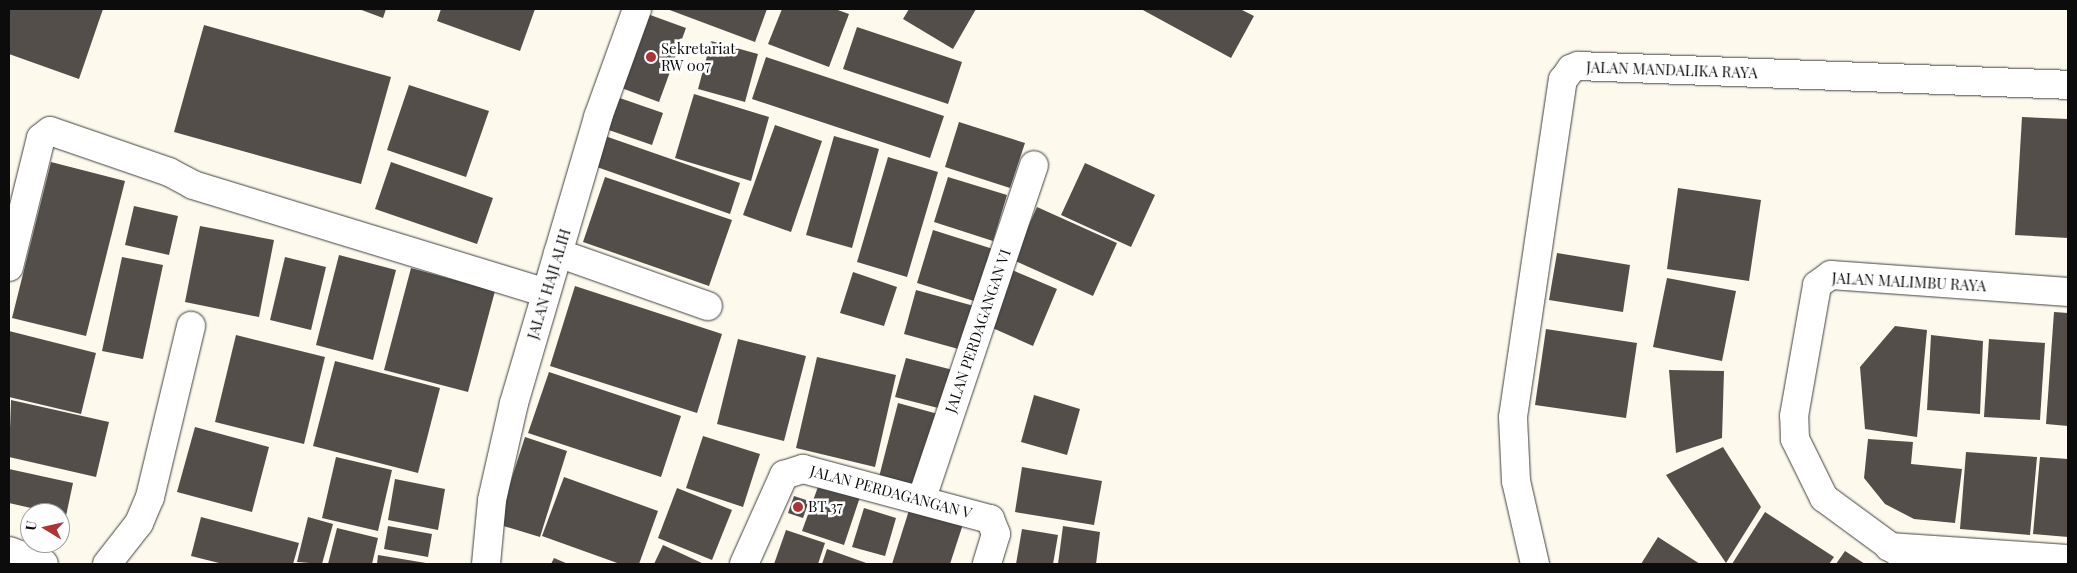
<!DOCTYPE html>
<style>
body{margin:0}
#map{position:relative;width:2077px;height:573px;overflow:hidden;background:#fdfaed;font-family:"Playfair Display",serif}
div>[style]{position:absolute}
.building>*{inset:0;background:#544e4a}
.roads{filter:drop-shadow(0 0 1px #3f3f3f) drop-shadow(0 0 1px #3f3f3f)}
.street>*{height:28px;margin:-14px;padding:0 14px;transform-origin:14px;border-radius:14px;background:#fff}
.dots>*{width:14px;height:14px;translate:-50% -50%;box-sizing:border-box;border:2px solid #fff;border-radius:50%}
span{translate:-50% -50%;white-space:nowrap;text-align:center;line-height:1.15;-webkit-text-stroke:5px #fff;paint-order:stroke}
.poi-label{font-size:15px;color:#0c0c0c}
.left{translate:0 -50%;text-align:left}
.street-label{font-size:15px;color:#0c0c0c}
.frame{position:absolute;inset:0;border:10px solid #0c0c0c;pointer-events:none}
.north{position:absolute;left:20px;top:503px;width:50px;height:50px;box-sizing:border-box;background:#fff;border:1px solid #9e9e9e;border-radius:50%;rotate:279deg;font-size:14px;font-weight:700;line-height:20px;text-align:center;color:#0c0c0c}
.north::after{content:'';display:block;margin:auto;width:18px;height:22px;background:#ae3236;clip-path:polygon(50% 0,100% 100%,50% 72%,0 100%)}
</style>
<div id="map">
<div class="building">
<i style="clip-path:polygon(9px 9px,103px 9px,79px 79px,9px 54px)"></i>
<i style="clip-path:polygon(359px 9px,386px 9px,383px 18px)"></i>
<i style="clip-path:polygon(441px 9px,535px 9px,520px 51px,437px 21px)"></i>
<i style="clip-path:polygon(667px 9px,767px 9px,755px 42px)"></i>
<i style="clip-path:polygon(782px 9px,835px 9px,849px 14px,829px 67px,768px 44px)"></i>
<i style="clip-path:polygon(909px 9px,976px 9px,953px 49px,903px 19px)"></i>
<i style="clip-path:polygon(1141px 9px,1240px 9px,1254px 16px,1231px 58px)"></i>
<i style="clip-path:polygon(642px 12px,686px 28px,659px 102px,616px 86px)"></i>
<i style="clip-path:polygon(204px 25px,391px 77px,361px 184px,174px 132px)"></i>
<i style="clip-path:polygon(857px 27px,962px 62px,948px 104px,843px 69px)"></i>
<i style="clip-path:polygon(711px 41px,758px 54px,745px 102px,698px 89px)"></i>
<i style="clip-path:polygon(766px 57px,944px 116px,930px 158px,752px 99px)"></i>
<i style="clip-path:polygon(409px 85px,489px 111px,466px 177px,387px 150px)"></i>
<i style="clip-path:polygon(694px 94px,769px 117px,751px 181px,675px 158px)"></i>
<i style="clip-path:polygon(614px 96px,663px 113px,652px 145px,603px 128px)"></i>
<i style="clip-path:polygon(2022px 117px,2068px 119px,2068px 238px,2015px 235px)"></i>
<i style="clip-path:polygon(959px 122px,1025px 143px,1010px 188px,945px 167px)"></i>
<i style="clip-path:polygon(775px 125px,822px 141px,791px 232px,743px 215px)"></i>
<i style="clip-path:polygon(605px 136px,740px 183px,730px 214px,594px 166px)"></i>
<i style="clip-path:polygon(834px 136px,879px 149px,852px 248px,806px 235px)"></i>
<i style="clip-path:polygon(888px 157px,938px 172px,907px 277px,857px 262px)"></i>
<i style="clip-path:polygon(51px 162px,125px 181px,86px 336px,12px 318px)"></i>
<i style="clip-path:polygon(391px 162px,493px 198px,477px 244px,375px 209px)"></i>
<i style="clip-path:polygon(1085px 163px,1155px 195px,1131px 247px,1061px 215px)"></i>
<i style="clip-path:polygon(605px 177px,732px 220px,709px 286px,583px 242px)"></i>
<i style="clip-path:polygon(948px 177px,1007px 195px,993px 241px,934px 222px)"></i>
<i style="clip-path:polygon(1678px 188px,1761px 200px,1749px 281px,1667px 269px)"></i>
<i style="clip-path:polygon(134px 206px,178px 216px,169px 255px,125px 245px)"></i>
<i style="clip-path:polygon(1037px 207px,1117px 243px,1093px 296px,1013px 260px)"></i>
<i style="clip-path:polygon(200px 226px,274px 240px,259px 317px,185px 302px)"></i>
<i style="clip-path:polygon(933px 230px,993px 249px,977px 302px,917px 283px)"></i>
<i style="clip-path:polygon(1557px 253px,1630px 265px,1623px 312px,1549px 300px)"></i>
<i style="clip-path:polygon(339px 255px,396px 270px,373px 360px,316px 345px)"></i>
<i style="clip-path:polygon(122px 257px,163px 265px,143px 359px,102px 351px)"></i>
<i style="clip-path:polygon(285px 257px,326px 267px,311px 330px,270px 320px)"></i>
<i style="clip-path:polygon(411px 268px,495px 291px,468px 392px,384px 370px)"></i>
<i style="clip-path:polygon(1012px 270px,1057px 289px,1033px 346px,988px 326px)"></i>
<i style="clip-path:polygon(853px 272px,897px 287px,884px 326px,840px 313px)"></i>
<i style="clip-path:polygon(1667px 278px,1736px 291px,1722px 361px,1653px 347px)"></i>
<i style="clip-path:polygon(575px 286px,722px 334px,697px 413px,550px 366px)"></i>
<i style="clip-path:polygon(916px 290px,974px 306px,962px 350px,904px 334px)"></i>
<i style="clip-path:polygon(2054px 312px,2068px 313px,2068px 426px,2046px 424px)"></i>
<i style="clip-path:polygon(1895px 326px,1927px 330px,1917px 437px,1865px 429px,1860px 367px)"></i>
<i style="clip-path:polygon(1546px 329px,1637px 343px,1626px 418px,1535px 405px)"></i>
<i style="clip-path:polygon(9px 331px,96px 353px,81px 414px,9px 397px)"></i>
<i style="clip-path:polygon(236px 335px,325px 357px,304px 444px,215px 422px)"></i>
<i style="clip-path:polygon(1931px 335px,1983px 341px,1980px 414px,1927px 410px)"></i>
<i style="clip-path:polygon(738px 339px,806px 356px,784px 441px,717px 424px)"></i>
<i style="clip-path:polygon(1989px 339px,2045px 343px,2040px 420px,1984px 417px)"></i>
<i style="clip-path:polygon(817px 357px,896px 375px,875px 467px,796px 448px)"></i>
<i style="clip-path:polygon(906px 358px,957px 371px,946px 410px,895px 397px)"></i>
<i style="clip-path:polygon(335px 361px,440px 388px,418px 473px,313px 446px)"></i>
<i style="clip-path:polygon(1669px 370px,1724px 371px,1722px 438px,1676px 453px)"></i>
<i style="clip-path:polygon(549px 372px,681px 416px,661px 477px,528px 433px)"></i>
<i style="clip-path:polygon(1034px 395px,1080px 409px,1067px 455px,1021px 442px)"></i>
<i style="clip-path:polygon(11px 400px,109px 422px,96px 477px,9px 457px)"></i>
<i style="clip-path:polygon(898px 403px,938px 414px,920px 488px,879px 477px)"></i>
<i style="clip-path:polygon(195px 427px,269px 447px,252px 512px,177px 492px)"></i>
<i style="clip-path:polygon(703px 436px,760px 454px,743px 507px,686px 488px)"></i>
<i style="clip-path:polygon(525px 437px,567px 451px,540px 537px,497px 524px)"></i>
<i style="clip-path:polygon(1868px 439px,1913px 442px,1911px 464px,1962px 469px,1955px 523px,1914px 519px,1885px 504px,1864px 478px)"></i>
<i style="clip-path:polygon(1723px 447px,1761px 507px,1726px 563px,1666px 475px)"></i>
<i style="clip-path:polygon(1966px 452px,2037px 457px,2030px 535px,1960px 529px)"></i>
<i style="clip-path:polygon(336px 457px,392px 470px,378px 531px,322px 518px)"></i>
<i style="clip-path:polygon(2040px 457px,2068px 459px,2068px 537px,2033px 534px)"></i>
<i style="clip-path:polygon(1022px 467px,1102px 481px,1094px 525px,1015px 512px)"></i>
<i style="clip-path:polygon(9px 469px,73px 483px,66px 516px,9px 503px)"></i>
<i style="clip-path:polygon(564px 477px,658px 511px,639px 564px,620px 564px,542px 536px)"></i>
<i style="clip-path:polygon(395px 479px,445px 489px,438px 530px,388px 520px)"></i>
<i style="clip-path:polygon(819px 484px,860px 497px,844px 545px,802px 531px)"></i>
<i style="clip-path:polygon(677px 488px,732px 510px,712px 560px,658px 538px)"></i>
<i style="clip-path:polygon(794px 496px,809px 501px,803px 518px,788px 513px)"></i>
<i style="clip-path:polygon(911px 504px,964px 521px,950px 564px,892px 564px)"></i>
<i style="clip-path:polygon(864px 508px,896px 518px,885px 556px,852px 547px)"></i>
<i style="clip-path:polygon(1765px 512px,1834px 557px,1829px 564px,1732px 564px)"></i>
<i style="clip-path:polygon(201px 517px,299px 543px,293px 564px,223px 564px,191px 556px)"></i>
<i style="clip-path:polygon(308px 517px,333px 524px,322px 564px,297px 562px)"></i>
<i style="clip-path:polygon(388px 526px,432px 534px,428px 557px,384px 549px)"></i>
<i style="clip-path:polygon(1063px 526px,1100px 532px,1096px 564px,1058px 564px)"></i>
<i style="clip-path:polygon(337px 528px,378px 538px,372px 564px,328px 564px)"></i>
<i style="clip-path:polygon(1022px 529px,1058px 535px,1053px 564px,1016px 564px)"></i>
<i style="clip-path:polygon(786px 530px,825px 543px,818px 564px,774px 564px)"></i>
<i style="clip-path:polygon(1658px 537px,1700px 564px,1641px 564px)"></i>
<i style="clip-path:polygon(663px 545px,704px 564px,654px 564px)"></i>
<i style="clip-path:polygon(827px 549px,869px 564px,822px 564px)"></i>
<i style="clip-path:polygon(1845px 551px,1865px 564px,1836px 564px)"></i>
<i style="clip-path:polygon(378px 555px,426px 563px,426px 564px,377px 564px)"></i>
<i style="clip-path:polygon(554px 558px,568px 564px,551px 564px)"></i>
</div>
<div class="roads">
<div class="street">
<i style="left:558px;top:253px;width:159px;rotate:19.5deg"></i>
<i style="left:9px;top:267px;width:133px;rotate:-76.1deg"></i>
<i style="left:41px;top:138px;width:11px;rotate:-38deg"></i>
<i style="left:50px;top:131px;width:126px;rotate:19deg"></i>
<i style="left:169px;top:172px;width:27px;rotate:28deg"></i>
<i style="left:193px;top:185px;width:369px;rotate:17deg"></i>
<i style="left:922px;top:498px;width:351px;rotate:-71.4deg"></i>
<i style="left:1889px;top:547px;width:179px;rotate:3.8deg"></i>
<i style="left:9px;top:551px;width:37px;rotate:20deg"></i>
<i style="left:107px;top:564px;width:52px;rotate:-52deg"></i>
<i style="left:139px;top:523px;width:28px;rotate:-67deg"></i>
<i style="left:150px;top:497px;width:176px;rotate:-76.5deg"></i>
<i style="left:486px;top:564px;width:64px;rotate:-84.6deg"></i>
<i style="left:492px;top:500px;width:99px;rotate:-77.2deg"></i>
<i style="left:514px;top:403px;width:298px;rotate:-73.6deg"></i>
<i style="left:598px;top:117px;width:115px;rotate:-70.1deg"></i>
<i style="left:744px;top:564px;width:98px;rotate:-65.8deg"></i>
<i style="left:784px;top:475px;width:20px;rotate:-18deg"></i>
<i style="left:803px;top:469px;width:194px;rotate:15deg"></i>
<i style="left:990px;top:519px;width:16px;rotate:68deg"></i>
<i style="left:996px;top:534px;width:31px;rotate:107deg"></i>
<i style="left:1535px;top:564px;width:85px;rotate:-102.9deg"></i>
<i style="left:1516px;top:481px;width:64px;rotate:-92.7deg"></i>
<i style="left:1513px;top:417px;width:341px;rotate:-81.6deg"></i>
<i style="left:1563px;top:80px;width:14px;rotate:-54deg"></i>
<i style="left:1571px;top:69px;width:8px;rotate:-23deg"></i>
<i style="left:1578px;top:66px;width:490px;rotate:2.2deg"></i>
<i style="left:1914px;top:564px;width:112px;rotate:-143.7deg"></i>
<i style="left:1824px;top:498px;width:66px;rotate:-116.2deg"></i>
<i style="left:1795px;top:439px;width:23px;rotate:-92deg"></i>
<i style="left:1794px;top:416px;width:133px;rotate:-80deg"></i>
<i style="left:1817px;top:285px;width:17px;rotate:-36deg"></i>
<i style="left:1831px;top:275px;width:238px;rotate:4.1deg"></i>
</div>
</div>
<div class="dots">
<i style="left:651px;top:57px;background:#ae3236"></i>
<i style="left:798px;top:507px;background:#ae3236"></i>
</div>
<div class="poi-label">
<span class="left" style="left:661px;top:57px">Sekretariat<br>RW 007</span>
<span class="left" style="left:808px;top:507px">BT 37</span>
</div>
<div class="street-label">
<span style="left:1672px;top:70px;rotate:2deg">JALAN MANDALIKA RAYA</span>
<span style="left:1909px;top:282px;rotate:3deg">JALAN MALIMBU RAYA</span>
<span style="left:549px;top:284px;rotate:-73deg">JALAN HAJI ALIH</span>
<span style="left:978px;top:331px;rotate:-71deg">JALAN PERDAGANGAN VI</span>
<span style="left:891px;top:492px;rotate:15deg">JALAN PERDAGANGAN V</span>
</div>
<div class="frame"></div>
<div class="north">U</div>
</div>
